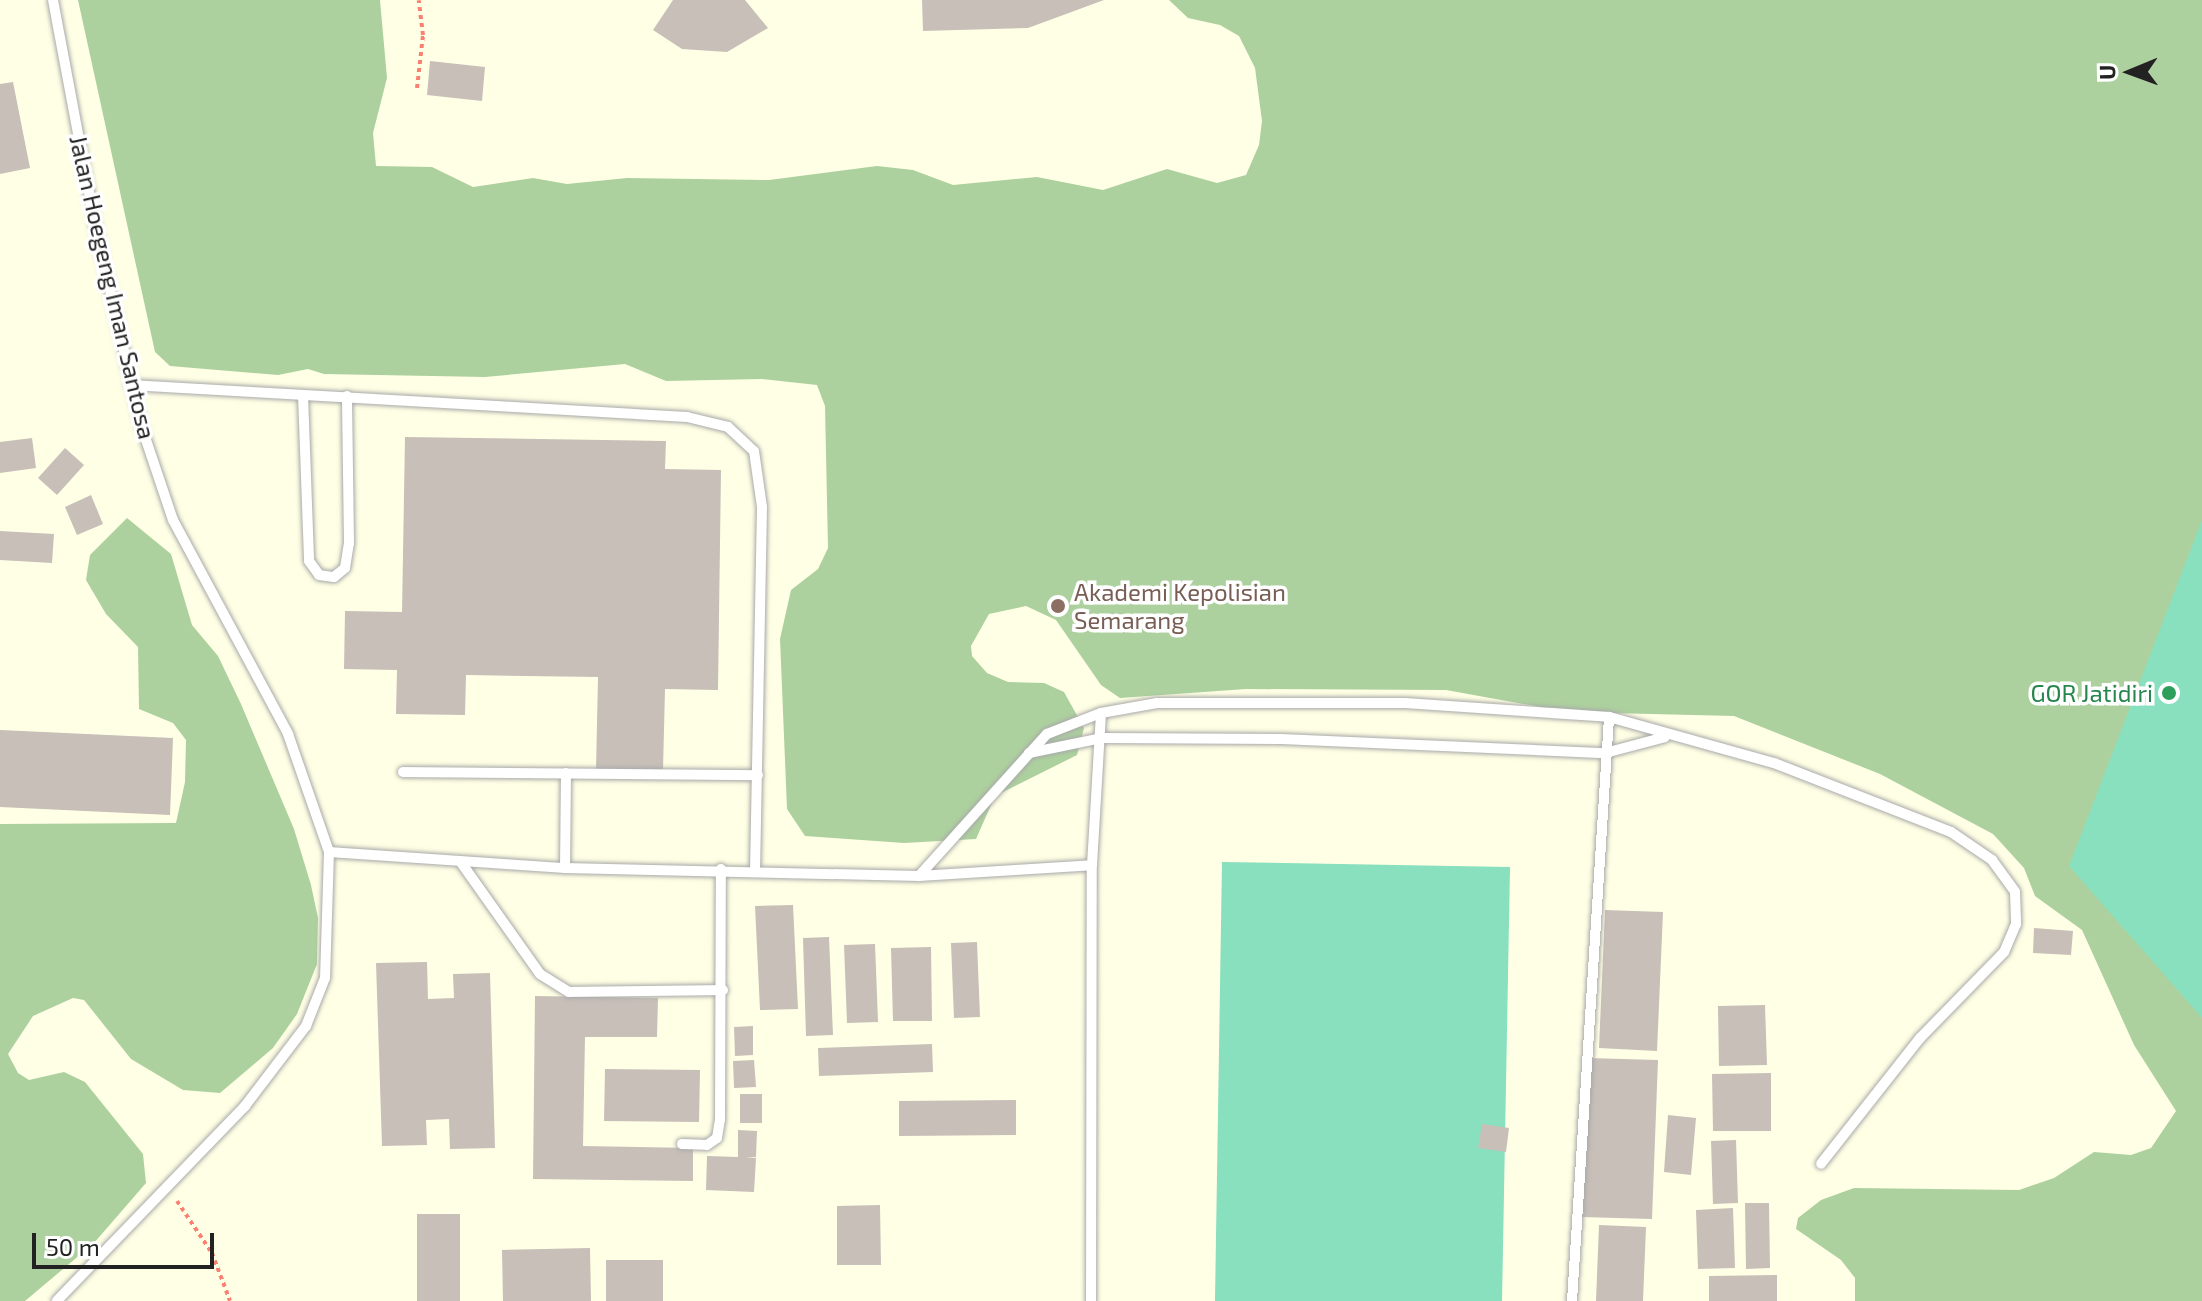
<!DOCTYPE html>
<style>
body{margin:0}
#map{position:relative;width:2202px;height:1301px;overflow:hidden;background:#f2efe9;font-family:"Exo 2",sans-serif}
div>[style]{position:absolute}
.education>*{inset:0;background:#ffffe5}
.forest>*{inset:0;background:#add19e}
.pitch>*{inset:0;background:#88e0be}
.building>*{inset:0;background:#c7bfb8}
.path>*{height:4px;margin-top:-2px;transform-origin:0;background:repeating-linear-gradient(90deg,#fa8072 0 4px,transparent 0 8px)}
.roads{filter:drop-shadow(0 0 2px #a9a9a9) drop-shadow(0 0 2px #a9a9a9)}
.lane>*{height:10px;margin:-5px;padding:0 5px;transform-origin:5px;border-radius:5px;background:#fff}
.dots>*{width:22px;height:22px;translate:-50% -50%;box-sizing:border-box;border:4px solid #fff;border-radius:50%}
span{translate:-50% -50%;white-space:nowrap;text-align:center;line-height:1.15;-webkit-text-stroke:7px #fff;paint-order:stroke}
.street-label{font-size:24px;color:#222}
.education-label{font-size:24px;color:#785e54}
.left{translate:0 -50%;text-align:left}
.leisure-label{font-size:24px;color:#27864d}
.right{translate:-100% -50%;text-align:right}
.north{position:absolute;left:2090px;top:32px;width:80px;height:80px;-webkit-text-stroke:6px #fff;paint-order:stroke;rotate:269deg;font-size:22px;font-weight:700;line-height:32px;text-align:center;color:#222}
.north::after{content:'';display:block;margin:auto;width:28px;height:36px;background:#222;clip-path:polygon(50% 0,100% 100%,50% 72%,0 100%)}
.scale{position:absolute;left:32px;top:1233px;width:182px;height:36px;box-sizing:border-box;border:4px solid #222;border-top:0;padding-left:10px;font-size:24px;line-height:28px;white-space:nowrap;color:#222;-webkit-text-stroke:6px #fff;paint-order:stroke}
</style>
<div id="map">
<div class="education">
<i style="clip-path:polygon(0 0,2202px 0,2202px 1301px,0 1301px)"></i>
</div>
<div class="forest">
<i style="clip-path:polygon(78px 0,380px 0,387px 78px,373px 133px,376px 166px,432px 167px,473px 187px,533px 178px,567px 184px,627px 178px,769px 180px,877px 166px,913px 170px,953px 185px,1037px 177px,1103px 190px,1167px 169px,1217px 183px,1246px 175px,1259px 145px,1262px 121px,1255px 68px,1239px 36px,1220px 25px,1188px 18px,1169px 0,2202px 0,2202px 1301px,1855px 1301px,1855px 1278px,1841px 1260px,1796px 1229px,1798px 1218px,1821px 1200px,1854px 1188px,2019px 1190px,2054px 1178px,2094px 1152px,2131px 1155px,2151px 1148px,2176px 1111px,2134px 1045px,2082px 930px,2035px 896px,2024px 868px,1993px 834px,1880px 774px,1734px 716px,1568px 712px,1446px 690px,1246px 689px,1120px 698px,1101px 685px,1056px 620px,1026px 606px,989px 614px,971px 646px,972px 656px,987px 673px,1008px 682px,1044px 683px,1064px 692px,1084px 728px,1077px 755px,995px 796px,976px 839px,904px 843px,805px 836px,787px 809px,780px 639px,791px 590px,818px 569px,828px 548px,825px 406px,817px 385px,761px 379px,666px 381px,625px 364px,485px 377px,324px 374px,308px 369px,278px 375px,170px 366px,155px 352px)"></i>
<i style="clip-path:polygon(127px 518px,171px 554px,192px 625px,218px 656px,241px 704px,294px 829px,311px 885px,318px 918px,317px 964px,297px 1014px,273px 1048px,220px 1093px,183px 1090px,131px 1059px,84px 1000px,73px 998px,33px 1016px,8px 1054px,18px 1073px,29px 1080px,64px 1072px,85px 1082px,143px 1154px,146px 1183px,94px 1243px,25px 1301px,0 1301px,0 824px,176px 823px,185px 782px,186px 740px,173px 723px,139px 709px,138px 647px,106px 614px,86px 580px,90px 555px)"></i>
</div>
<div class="pitch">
<i style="clip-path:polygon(2202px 520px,2202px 1018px,2069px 866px)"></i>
<i style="clip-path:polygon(1222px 862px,1510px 867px,1502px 1301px,1215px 1301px)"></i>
</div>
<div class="building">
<i style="clip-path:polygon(673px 0,745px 0,768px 28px,727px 52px,682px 49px,653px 30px)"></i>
<i style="clip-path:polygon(922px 0,1104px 0,1028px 28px,923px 31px)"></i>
<i style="clip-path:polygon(430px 61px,485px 67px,482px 101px,427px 95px)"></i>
<i style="clip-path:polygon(13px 82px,30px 168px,0 174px,0 84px)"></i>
<i style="clip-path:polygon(405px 437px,666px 441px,665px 469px,721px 470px,718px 690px,665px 689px,663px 771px,596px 770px,598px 677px,466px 675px,465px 715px,396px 714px,397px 670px,344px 669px,345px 611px,402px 612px)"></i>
<i style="clip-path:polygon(32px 438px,36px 468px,0 473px,0 442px)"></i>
<i style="clip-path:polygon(65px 448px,84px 465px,57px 495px,38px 478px)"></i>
<i style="clip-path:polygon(91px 495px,103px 524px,77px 535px,65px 507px)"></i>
<i style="clip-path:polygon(0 531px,54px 534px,52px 563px,0 560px)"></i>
<i style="clip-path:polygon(0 730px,173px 738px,170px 815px,0 807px)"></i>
<i style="clip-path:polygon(793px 905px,798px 1009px,760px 1010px,755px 906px)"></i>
<i style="clip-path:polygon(1605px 910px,1663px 912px,1657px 1051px,1599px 1048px)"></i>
<i style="clip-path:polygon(2034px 928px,2073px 931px,2071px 955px,2033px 953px)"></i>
<i style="clip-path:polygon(829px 937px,833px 1035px,806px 1036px,803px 938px)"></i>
<i style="clip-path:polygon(977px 942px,980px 1017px,954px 1018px,951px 943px)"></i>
<i style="clip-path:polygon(875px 944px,878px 1022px,847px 1023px,844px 945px)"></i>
<i style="clip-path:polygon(931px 947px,932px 1021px,893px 1021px,891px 948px)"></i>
<i style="clip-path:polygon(427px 962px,428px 999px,454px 998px,453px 974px,490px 973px,495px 1148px,450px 1149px,449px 1119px,426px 1120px,427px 1145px,382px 1146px,376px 963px)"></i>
<i style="clip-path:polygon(535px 996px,658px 998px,657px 1037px,585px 1037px,583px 1146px,693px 1148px,693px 1181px,533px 1179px)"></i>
<i style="clip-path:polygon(1765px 1005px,1767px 1065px,1719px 1066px,1718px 1006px)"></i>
<i style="clip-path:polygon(753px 1026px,753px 1055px,735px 1056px,734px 1027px)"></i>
<i style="clip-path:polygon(932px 1044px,933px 1072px,819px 1076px,818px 1048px)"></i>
<i style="clip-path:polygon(1588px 1058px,1658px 1060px,1652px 1219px,1582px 1217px)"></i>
<i style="clip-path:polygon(754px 1060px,756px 1087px,734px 1088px,733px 1061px)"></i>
<i style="clip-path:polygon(605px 1069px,700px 1070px,699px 1122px,604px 1121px)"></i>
<i style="clip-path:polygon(1771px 1073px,1771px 1131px,1713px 1131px,1712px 1074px)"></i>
<i style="clip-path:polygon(740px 1094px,762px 1094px,762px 1123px,740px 1123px)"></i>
<i style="clip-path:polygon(1016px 1100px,1016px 1135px,899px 1136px,899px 1101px)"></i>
<i style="clip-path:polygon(1668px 1115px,1696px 1118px,1691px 1175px,1664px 1172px)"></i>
<i style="clip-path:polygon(1482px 1124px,1509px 1128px,1506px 1152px,1478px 1148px)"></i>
<i style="clip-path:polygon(738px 1130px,757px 1131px,756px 1157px,746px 1158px,756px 1158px,754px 1192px,706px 1190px,707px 1156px,738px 1157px)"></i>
<i style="clip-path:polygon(1736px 1140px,1738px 1203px,1713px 1204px,1711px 1141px)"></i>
<i style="clip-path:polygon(1745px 1203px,1769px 1203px,1770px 1268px,1746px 1269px)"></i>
<i style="clip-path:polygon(880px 1205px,881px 1265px,837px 1265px,837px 1206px)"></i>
<i style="clip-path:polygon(1733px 1208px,1735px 1268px,1698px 1269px,1696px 1210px)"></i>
<i style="clip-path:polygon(417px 1214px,460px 1214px,460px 1301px,417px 1301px)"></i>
<i style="clip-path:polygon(1599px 1225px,1646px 1227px,1643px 1301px,1596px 1301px)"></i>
<i style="clip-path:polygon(590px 1248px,591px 1301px,503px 1301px,502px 1250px)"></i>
<i style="clip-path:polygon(606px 1260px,663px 1260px,663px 1301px,606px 1301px)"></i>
<i style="clip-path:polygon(1777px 1275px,1777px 1301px,1709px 1301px,1709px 1276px)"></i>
</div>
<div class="path">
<i style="left:417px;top:88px;width:53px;rotate:-83.5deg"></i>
<i style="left:423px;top:35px;width:35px;rotate:-97deg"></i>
<i style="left:177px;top:1201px;width:63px;rotate:56.1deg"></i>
<i style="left:212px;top:1253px;width:51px;rotate:69.4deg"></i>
</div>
<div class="roads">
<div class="lane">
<i style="left:53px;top:0;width:233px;rotate:79.4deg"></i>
<i style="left:96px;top:229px;width:204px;rotate:77deg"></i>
<i style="left:142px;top:428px;width:97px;rotate:71.4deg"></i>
<i style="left:173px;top:520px;width:243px;rotate:61.7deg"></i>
<i style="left:288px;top:734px;width:125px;rotate:70.8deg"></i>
<i style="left:329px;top:852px;width:126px;rotate:91.8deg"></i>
<i style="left:325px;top:978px;width:52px;rotate:111.6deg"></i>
<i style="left:306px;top:1026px;width:101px;rotate:127.3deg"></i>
<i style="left:245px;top:1106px;width:271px;rotate:134deg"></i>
<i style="left:130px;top:385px;width:558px;rotate:3.29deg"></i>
<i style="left:687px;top:417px;width:42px;rotate:13.7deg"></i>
<i style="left:728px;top:427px;width:35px;rotate:43deg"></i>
<i style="left:754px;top:451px;width:57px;rotate:81.9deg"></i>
<i style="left:762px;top:507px;width:362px;rotate:91.1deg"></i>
<i style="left:303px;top:395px;width:166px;rotate:87.9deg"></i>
<i style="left:309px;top:561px;width:17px;rotate:54deg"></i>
<i style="left:319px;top:575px;width:15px;rotate:8deg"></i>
<i style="left:334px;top:577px;width:14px;rotate:-39deg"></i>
<i style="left:345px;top:568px;width:25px;rotate:-81deg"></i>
<i style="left:349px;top:543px;width:147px;rotate:-90.8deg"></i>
<i style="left:1029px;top:753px;width:75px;rotate:-11.6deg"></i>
<i style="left:1102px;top:738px;width:179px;rotate:0.3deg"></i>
<i style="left:1281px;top:739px;width:324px;rotate:2.5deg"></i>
<i style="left:1605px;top:753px;width:62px;rotate:-14.9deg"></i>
<i style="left:403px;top:772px;width:355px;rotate:0.5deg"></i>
<i style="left:329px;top:852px;width:237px;rotate:3.9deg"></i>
<i style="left:565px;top:868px;width:354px;rotate:1.3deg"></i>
<i style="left:919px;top:876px;width:173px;rotate:-3.6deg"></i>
<i style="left:460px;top:861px;width:138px;rotate:54.7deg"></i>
<i style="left:540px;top:974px;width:34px;rotate:32deg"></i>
<i style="left:569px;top:992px;width:154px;rotate:-0.7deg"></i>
<i style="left:565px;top:868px;width:95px;rotate:-89.4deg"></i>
<i style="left:919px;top:876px;width:191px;rotate:-48deg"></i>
<i style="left:1047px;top:734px;width:58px;rotate:-21.3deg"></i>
<i style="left:1101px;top:713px;width:57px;rotate:-10.1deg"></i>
<i style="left:1157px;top:703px;width:248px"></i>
<i style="left:1405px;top:703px;width:204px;rotate:3.9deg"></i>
<i style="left:1609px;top:717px;width:171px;rotate:15.6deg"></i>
<i style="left:1774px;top:763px;width:190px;rotate:21.3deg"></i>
<i style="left:1951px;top:832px;width:50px;rotate:34.3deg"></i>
<i style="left:1992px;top:860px;width:39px;rotate:54deg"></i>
<i style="left:2015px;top:892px;width:32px;rotate:88deg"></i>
<i style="left:2016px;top:924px;width:30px;rotate:113deg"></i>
<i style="left:2004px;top:952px;width:120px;rotate:134.3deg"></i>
<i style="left:1920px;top:1038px;width:160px;rotate:128.2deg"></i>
<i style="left:682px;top:1144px;width:25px;rotate:2deg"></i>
<i style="left:707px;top:1145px;width:12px;rotate:-35deg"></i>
<i style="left:717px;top:1138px;width:18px;rotate:-81deg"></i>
<i style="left:720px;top:1120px;width:251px;rotate:-89.8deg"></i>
<i style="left:1091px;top:1301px;width:436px;rotate:-89.9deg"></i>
<i style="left:1092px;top:865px;width:152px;rotate:-86.6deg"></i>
<i style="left:1572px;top:1301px;width:585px;rotate:-86.37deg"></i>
</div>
</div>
<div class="dots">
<i style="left:1058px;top:606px;background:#8d6e63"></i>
<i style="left:2169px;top:693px;background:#2e9e5b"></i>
</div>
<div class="street-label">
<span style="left:113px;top:287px;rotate:77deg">Jalan Hoegeng Iman Santosa</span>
</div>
<div class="education-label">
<span class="left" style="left:1074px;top:606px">Akademi Kepolisian<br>Semarang</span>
</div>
<div class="leisure-label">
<span class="right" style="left:2153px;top:693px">GOR Jatidiri</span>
</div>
<div class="north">U</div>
<div class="scale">50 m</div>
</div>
